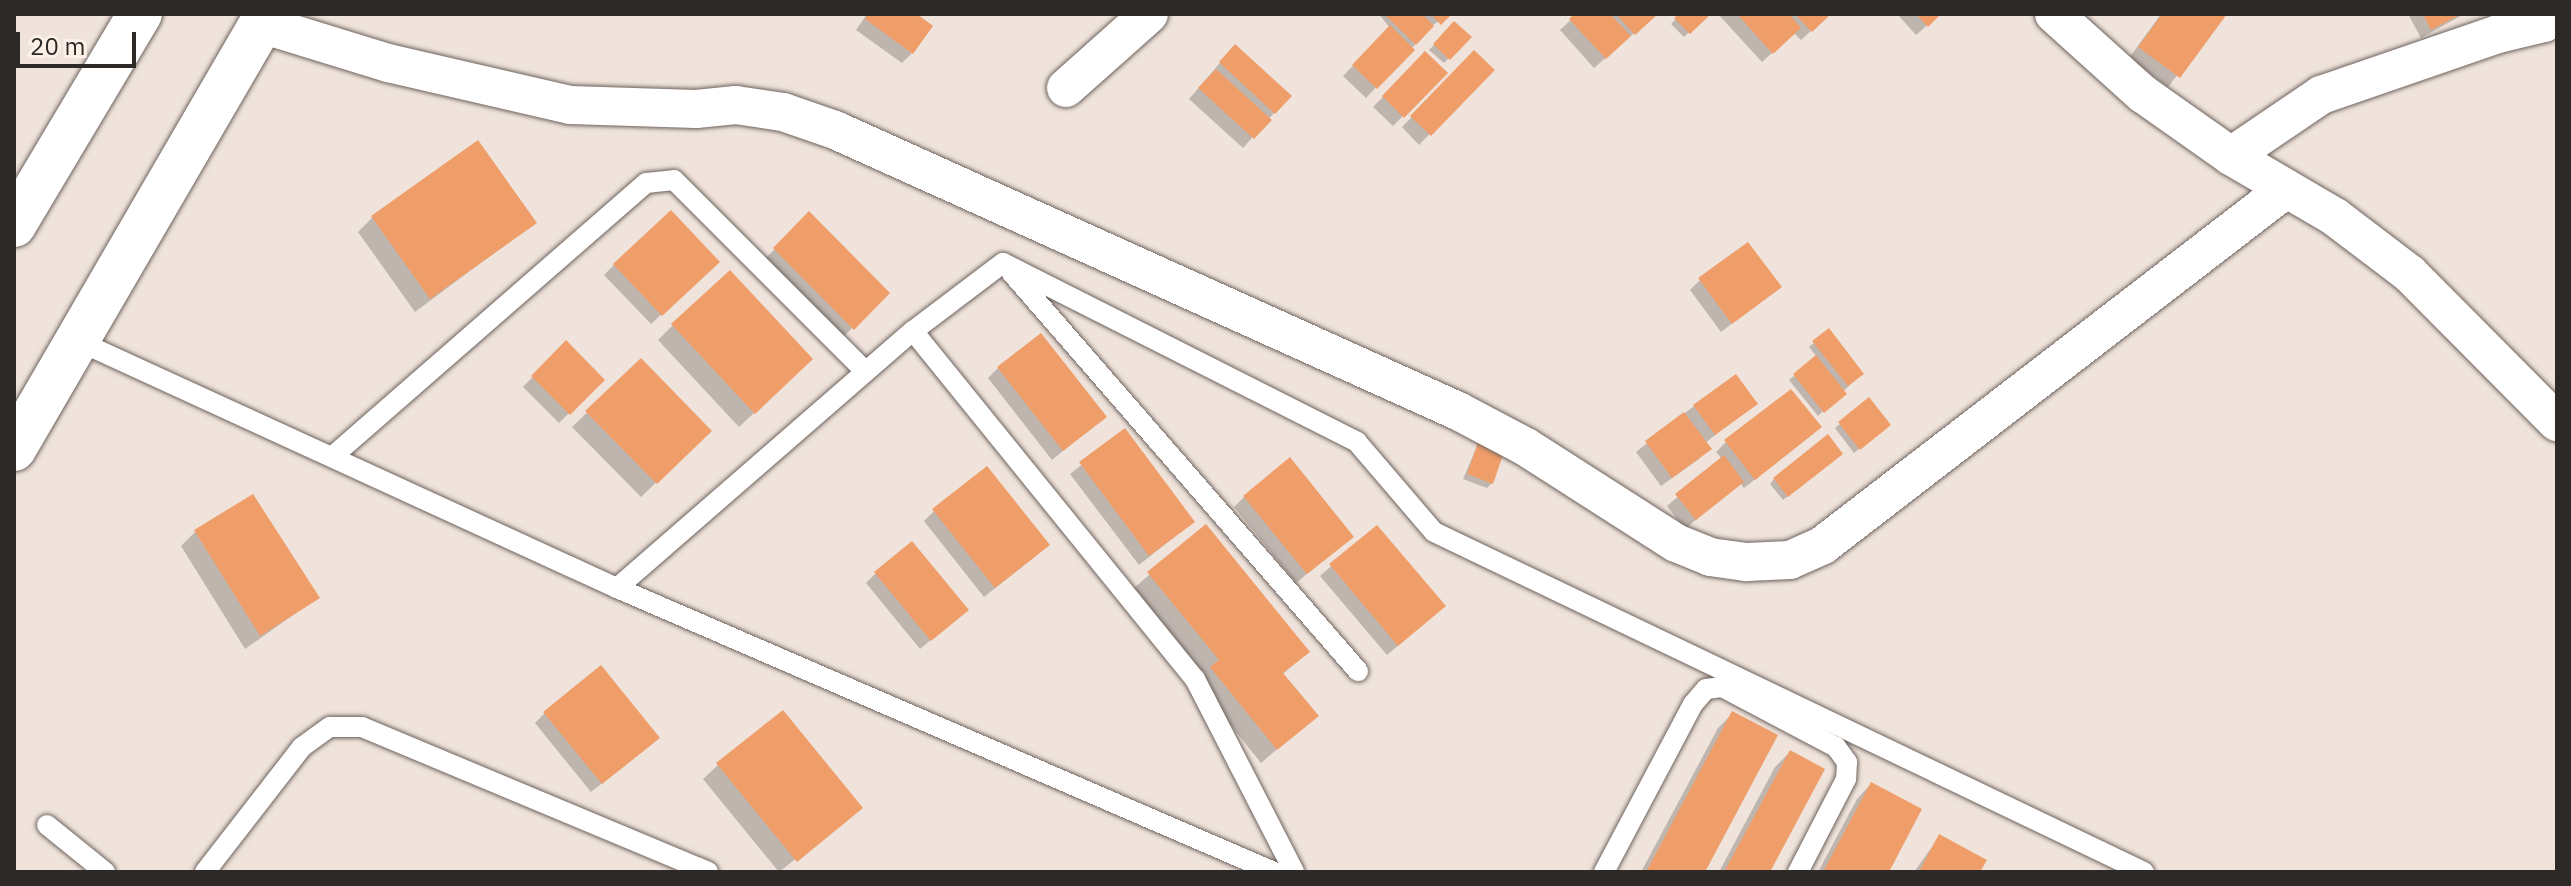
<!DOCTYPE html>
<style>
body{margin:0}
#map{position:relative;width:2571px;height:886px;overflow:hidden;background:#efe3db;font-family:"IBM Plex Sans",sans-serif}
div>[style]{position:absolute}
.shadow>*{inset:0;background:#0003}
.building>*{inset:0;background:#ef9e6a}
.roads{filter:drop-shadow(0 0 2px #6e635d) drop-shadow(0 0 2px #6e635d)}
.lane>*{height:20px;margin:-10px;padding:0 10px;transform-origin:10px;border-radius:10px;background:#fff}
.street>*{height:38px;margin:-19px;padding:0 19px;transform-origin:19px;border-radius:19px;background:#fff}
.primary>*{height:44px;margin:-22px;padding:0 22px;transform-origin:22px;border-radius:22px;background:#fff}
span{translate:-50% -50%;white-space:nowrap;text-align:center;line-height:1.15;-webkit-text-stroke:6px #fcf0e9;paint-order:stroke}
.frame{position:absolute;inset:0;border:16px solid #2d2926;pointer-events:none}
.scale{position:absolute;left:16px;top:32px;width:120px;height:36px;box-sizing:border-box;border:4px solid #2d2926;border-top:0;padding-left:10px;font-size:24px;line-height:28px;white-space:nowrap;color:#2d2926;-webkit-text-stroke:6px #fcf0e9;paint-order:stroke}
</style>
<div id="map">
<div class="shadow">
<i style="clip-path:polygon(867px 14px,913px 14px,912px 53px,902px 63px,856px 30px)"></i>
<i style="clip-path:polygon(1379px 14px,1449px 14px,1433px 25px,1366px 98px,1343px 76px,1390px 28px)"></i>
<i style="clip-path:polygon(1577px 14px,1656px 14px,1594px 68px,1560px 30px)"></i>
<i style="clip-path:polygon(1681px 14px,1709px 14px,1684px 37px,1671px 24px)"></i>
<i style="clip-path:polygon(1718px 14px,1829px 14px,1801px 40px,1794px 33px,1762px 62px)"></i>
<i style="clip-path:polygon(1897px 14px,1940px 14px,1916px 35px)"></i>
<i style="clip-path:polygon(2161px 14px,2224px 14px,2168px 87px,2129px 58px)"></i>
<i style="clip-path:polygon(2408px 14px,2464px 14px,2421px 38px)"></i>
<i style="clip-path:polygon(1455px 24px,1469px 37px,1444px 63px,1429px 50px)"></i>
<i style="clip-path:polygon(1474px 53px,1492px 70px,1419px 145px,1402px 127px)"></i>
<i style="clip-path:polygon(1425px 54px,1445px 73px,1393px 126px,1373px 107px)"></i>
<i style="clip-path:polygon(1225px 57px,1289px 96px,1243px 148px,1189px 99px)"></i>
<i style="clip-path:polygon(809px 214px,888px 293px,842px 338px,764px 260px)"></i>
<i style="clip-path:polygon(372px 218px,534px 223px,415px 312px,358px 232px)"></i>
<i style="clip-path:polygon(717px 262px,651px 324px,604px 275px,614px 265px)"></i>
<i style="clip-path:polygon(1700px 280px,1779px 287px,1721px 332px,1690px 290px)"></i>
<i style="clip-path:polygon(673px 325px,796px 374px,739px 427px,658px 340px)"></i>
<i style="clip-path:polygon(1828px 331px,1857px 378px,1818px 416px,1789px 380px,1817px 357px,1809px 347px)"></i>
<i style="clip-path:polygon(566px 343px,602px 380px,559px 423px,523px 387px)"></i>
<i style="clip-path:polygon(641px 361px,709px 431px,641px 497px,572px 427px)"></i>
<i style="clip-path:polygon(998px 368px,1104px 417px,1052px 460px,988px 378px)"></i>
<i style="clip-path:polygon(1869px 400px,1884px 429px,1854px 453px,1835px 428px)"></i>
<i style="clip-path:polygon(1755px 404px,1705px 443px,1709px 449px,1699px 459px,1661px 486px,1636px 452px,1694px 406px)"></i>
<i style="clip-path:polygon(1124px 431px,1193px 522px,1139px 565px,1070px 474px)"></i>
<i style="clip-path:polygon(1809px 437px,1744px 488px,1740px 483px,1685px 529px,1667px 506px,1722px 459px,1716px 452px,1726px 442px)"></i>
<i style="clip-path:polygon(1480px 439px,1492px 483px,1487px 488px,1463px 479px)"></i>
<i style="clip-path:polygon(1836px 458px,1783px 500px,1770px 484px,1774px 479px)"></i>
<i style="clip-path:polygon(1244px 497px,1341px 546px,1296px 583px,1234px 507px)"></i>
<i style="clip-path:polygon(934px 511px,1037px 555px,984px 597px,924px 521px)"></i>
<i style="clip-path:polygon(1205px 527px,1307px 652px,1282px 675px,1316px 716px,1261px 763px,1197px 683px,1205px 675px,1134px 588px)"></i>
<i style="clip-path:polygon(1376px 527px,1433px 616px,1387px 655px,1320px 576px)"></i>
<i style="clip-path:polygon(195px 532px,317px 598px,245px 649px,181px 546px)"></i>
<i style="clip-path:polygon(876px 573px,956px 619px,920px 649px,866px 583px)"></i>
<i style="clip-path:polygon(545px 713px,647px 748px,591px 792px,535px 723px)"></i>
<i style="clip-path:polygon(1733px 713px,1703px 872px,1641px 872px,1718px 728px)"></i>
<i style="clip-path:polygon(1790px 752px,1768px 872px,1719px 872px,1775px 767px)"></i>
<i style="clip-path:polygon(718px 765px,860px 808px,779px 872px,703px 779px)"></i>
<i style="clip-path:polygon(1871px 784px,1886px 872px,1818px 872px,1857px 799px)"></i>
<i style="clip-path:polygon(1939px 837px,1978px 872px,1914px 872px)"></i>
</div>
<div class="building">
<i style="clip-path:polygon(868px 14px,917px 14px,933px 26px,913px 54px,865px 19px)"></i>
<i style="clip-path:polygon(1384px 14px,1422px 14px,1434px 26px,1416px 45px)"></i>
<i style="clip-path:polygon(1431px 14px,1452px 14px,1441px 25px)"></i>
<i style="clip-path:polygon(1574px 14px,1610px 14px,1631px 36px,1606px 59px,1569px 19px)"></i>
<i style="clip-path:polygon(1616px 14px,1658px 14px,1635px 35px)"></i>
<i style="clip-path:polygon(1679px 14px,1711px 14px,1690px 34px,1674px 18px)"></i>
<i style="clip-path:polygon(1737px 14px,1789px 14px,1801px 28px,1773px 54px)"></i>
<i style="clip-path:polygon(1795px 14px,1831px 14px,1812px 32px)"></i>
<i style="clip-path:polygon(1916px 14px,1941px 14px,1928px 27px)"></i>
<i style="clip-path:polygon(2162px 14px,2227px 14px,2180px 78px,2138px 47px)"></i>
<i style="clip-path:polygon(2423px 14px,2461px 14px,2431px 30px)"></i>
<i style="clip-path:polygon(1454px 21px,1472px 37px,1450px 60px,1433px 44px)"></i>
<i style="clip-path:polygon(1390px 25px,1415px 50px,1377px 89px,1352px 65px)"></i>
<i style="clip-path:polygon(1235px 44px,1292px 96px,1275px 114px,1219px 62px)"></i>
<i style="clip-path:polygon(1474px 50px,1495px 70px,1431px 136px,1410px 116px)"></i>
<i style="clip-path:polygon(1425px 51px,1448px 73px,1404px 118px,1382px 96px)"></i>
<i style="clip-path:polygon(1216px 69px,1272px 120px,1254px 139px,1198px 88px)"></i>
<i style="clip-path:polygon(478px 140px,537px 223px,430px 299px,371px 216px)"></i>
<i style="clip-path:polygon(671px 210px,720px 262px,662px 316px,613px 264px)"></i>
<i style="clip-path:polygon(809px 211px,890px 293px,854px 330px,773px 248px)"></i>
<i style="clip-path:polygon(1748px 242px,1782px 287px,1732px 324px,1698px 278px)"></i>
<i style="clip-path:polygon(730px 270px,813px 359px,755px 414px,671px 324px)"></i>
<i style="clip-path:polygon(1829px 328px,1864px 374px,1848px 386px,1812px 341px)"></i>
<i style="clip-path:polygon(1041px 333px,1107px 417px,1063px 451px,997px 367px)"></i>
<i style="clip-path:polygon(566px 340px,605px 380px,570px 415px,531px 376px)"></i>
<i style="clip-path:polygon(1816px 355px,1847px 394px,1824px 413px,1793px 374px)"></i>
<i style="clip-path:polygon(641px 358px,712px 431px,657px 484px,585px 411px)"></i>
<i style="clip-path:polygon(1736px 374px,1758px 404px,1715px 435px,1693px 405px)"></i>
<i style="clip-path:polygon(1791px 389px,1822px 427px,1755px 480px,1724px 440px)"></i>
<i style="clip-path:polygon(1869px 397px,1891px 425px,1860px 450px,1838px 422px)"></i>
<i style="clip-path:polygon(1684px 412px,1712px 449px,1672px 478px,1645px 441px)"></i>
<i style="clip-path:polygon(1125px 428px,1195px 522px,1149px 556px,1079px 462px)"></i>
<i style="clip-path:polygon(1828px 434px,1843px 454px,1788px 497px,1773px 478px)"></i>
<i style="clip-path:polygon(1480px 437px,1506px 446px,1493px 484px,1467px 474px)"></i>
<i style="clip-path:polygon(1724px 455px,1744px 482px,1696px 520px,1675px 494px)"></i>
<i style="clip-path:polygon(1290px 457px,1354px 537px,1307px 574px,1243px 496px)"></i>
<i style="clip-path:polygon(987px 466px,1050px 545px,995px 588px,932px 509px)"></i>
<i style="clip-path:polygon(253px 494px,320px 598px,260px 636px,194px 530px)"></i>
<i style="clip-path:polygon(1206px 524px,1310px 652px,1283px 673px,1319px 716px,1277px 750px,1210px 667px,1219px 660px,1147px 572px)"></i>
<i style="clip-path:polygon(1377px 525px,1446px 606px,1398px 646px,1329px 564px)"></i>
<i style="clip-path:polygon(912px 541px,969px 610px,931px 641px,874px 572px)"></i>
<i style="clip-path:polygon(601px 665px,660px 738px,602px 784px,543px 712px)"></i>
<i style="clip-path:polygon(783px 710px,863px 808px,797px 862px,716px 763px)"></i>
<i style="clip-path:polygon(1732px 711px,1778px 735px,1705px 872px,1646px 872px)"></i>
<i style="clip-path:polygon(1790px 750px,1825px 769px,1770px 872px,1724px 872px)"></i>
<i style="clip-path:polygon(1871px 782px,1922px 809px,1889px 872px,1823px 872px)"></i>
<i style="clip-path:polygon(1939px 834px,1987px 860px,1980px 872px,1919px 872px)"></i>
</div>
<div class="roads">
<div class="lane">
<i style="left:1011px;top:272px;width:529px;rotate:48.99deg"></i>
<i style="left:913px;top:331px;width:113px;rotate:-37.1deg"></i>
<i style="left:1003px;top:263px;width:397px;rotate:26.8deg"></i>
<i style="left:1357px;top:442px;width:118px;rotate:49.5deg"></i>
<i style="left:1434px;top:532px;width:787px;rotate:25.59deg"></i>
<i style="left:76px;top:340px;width:595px;rotate:24.63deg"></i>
<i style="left:617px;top:588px;width:716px;rotate:23.38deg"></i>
<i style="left:333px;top:456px;width:415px;rotate:-41.1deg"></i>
<i style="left:646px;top:183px;width:28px;rotate:-6deg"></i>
<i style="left:674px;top:180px;width:270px;rotate:45deg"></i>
<i style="left:617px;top:588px;width:392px;rotate:-41deg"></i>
<i style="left:913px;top:331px;width:448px;rotate:51deg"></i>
<i style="left:1195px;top:679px;width:217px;rotate:62.8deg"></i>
<i style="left:47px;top:825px;width:75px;rotate:39deg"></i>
<i style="left:205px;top:872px;width:158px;rotate:-52.2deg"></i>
<i style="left:302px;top:747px;width:34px;rotate:-36deg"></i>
<i style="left:330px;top:727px;width:32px"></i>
<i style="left:362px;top:727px;width:375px;rotate:22.7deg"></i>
<i style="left:1604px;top:872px;width:190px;rotate:-62.1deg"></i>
<i style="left:1693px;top:704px;width:20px;rotate:-49deg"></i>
<i style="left:1706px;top:689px;width:16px;rotate:-7deg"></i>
<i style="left:1722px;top:687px;width:129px;rotate:27.8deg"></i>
<i style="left:1836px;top:747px;width:19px;rotate:54deg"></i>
<i style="left:1847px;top:762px;width:17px;rotate:93deg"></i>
<i style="left:1846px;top:779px;width:105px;rotate:117.3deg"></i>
</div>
<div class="street">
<i style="left:2054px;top:14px;width:120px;rotate:42deg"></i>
<i style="left:2143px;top:94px;width:108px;rotate:35.2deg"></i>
<i style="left:2231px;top:156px;width:121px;rotate:30.4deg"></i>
<i style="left:2335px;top:217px;width:94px;rotate:37.2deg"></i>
<i style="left:2410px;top:274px;width:209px;rotate:45.2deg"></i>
<i style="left:261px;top:24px;width:133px;rotate:17.1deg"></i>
<i style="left:388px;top:63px;width:187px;rotate:13deg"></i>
<i style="left:570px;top:105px;width:126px;rotate:1.8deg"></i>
<i style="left:696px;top:109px;width:40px;rotate:-5.7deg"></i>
<i style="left:736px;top:105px;width:48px;rotate:8.5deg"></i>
<i style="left:783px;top:112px;width:55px;rotate:19.1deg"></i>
<i style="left:835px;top:130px;width:683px;rotate:24.28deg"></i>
<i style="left:1458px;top:411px;width:77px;rotate:27.9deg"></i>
<i style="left:1526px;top:447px;width:178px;rotate:32.6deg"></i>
<i style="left:1676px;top:543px;width:37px;rotate:22deg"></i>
<i style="left:1710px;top:557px;width:37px;rotate:8deg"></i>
<i style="left:1747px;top:562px;width:43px;rotate:-2.7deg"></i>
<i style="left:1790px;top:560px;width:36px;rotate:-24deg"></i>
<i style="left:1823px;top:545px;width:584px;rotate:-37.56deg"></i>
<i style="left:1066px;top:88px;width:111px;rotate:-41.7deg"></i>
<i style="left:2231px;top:156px;width:109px;rotate:-34.1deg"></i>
<i style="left:2321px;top:95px;width:187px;rotate:-19deg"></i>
<i style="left:2498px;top:34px;width:47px;rotate:-13.4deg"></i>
<i style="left:2544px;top:23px;width:14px;rotate:-39deg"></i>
</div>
<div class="primary">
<i style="left:14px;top:225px;width:246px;rotate:-59.2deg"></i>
<i style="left:14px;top:449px;width:503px;rotate:-59.82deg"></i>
</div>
</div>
<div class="frame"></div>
<div class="scale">20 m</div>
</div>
